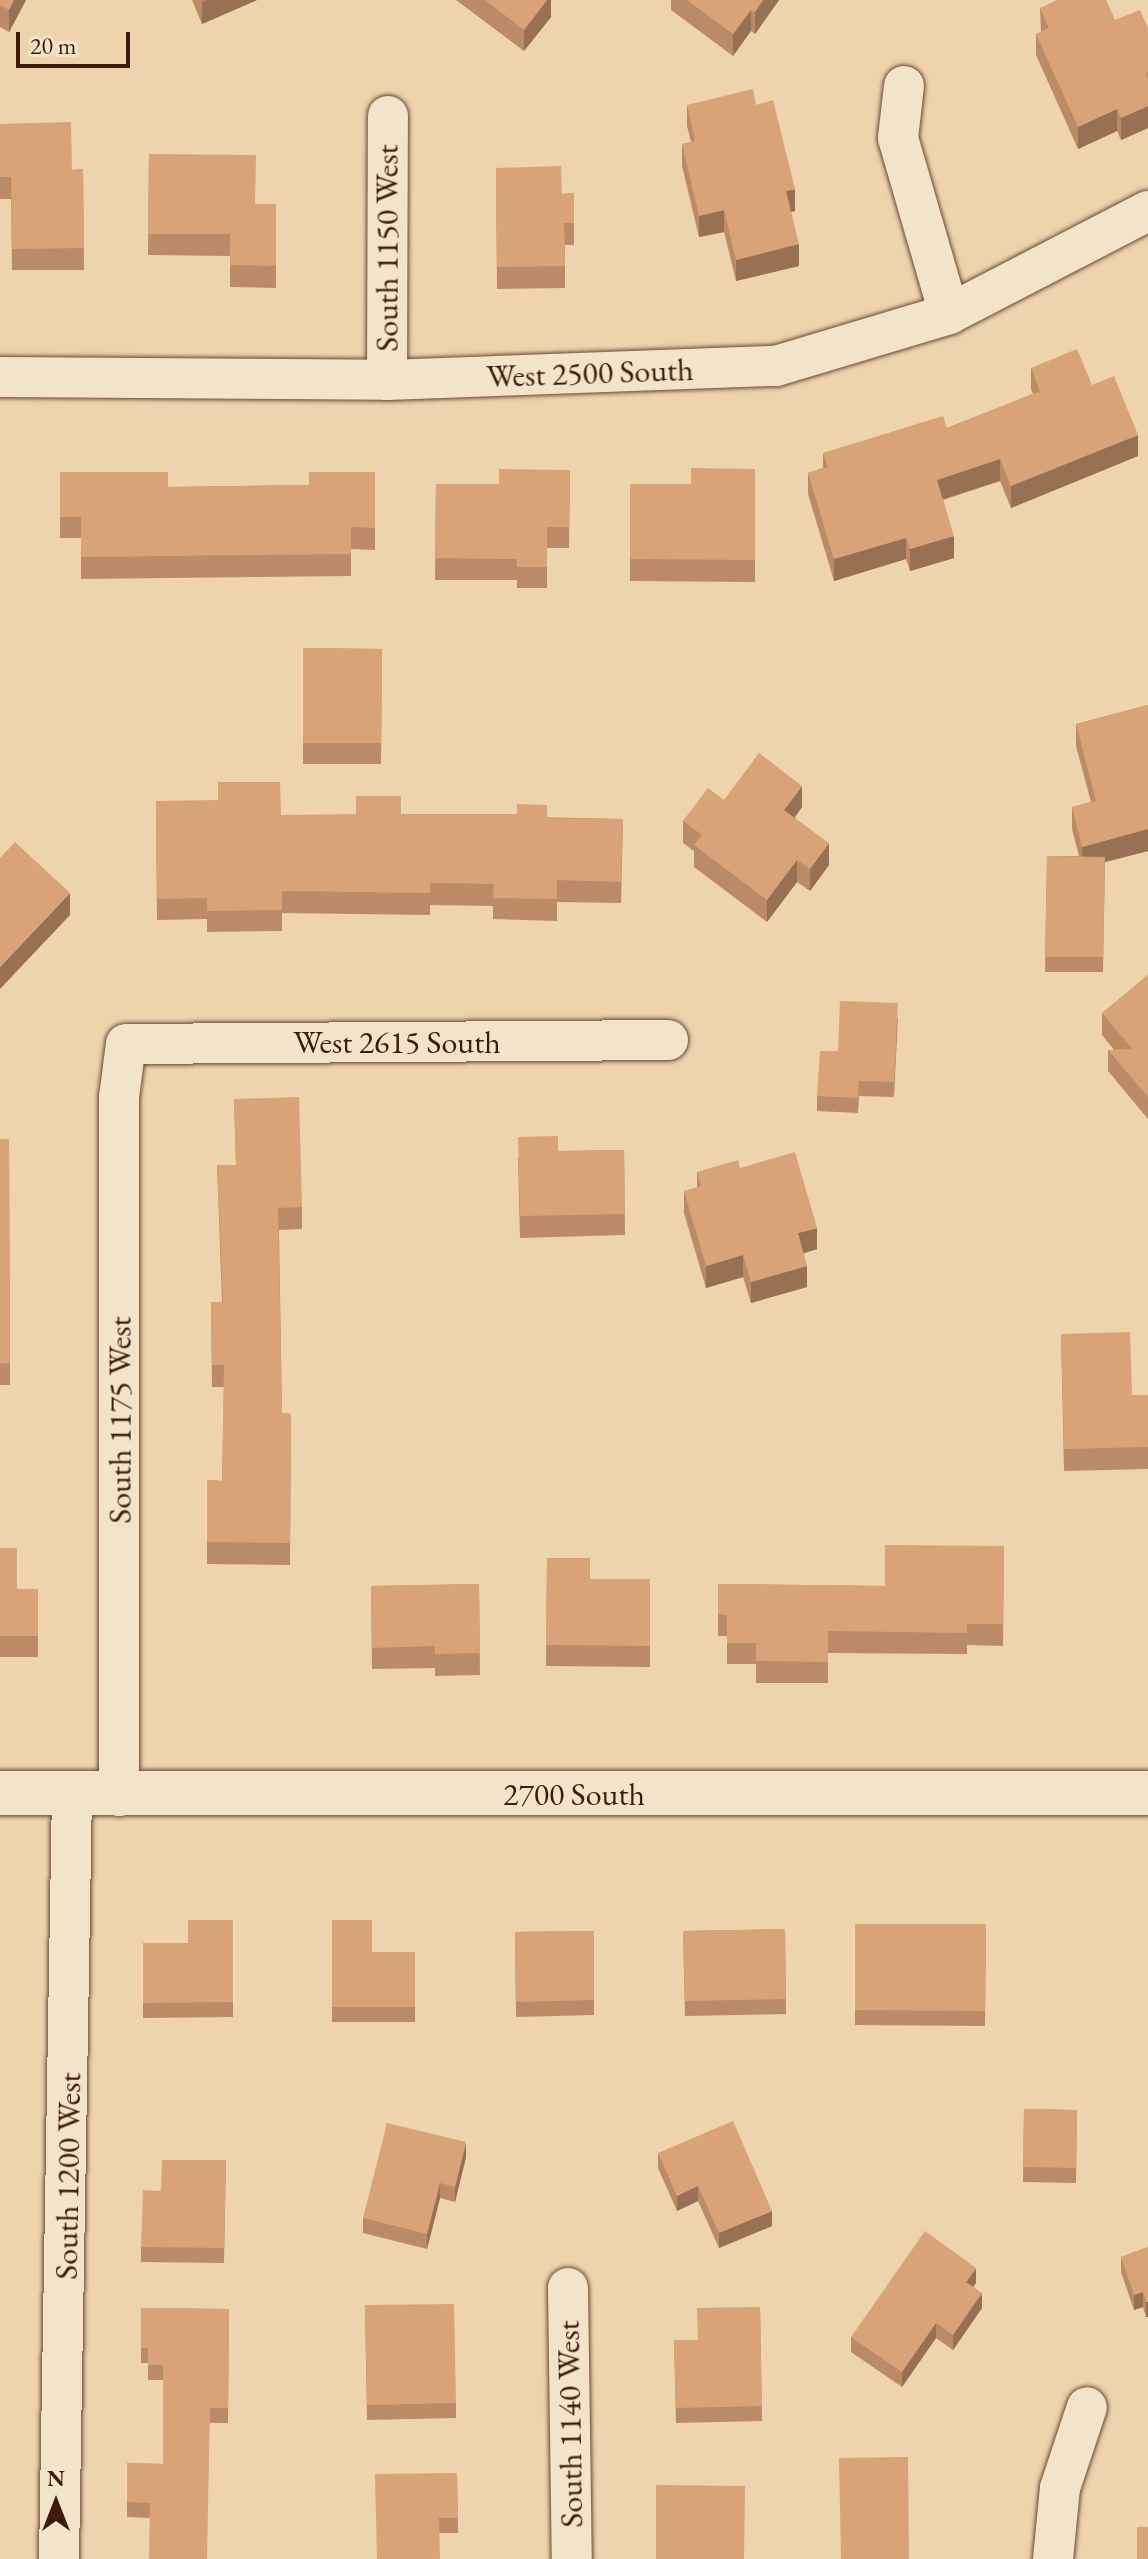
<!DOCTYPE html>
<style>
body{margin:0}
#map{position:relative;width:1148px;height:2559px;overflow:hidden;background:#edd4ac;font-family:"EB Garamond",serif}
div>[style]{position:absolute}
.roads{filter:drop-shadow(0 0 2px #694936) drop-shadow(0 0 2px #694936)}
.minor>*{height:40px;margin:-20px;padding:0 20px;transform-origin:20px;border-radius:20px;background:#f3e3c9}
.secondary>*{height:44px;margin:-22px;padding:0 22px;transform-origin:22px;border-radius:22px;background:#f3e3c9}
.wall>*{inset:0;background:#bb8b68}
.shaded-wall>*{inset:0;background:#987155}
.building>*{inset:0;background:#d9a279}
span{translate:-50% -50%;white-space:nowrap;text-align:center;line-height:1.15;-webkit-text-stroke:7px #f3e3c9;paint-order:stroke}
.street-label{font-size:32px;color:#3d1b0f}
.north{position:absolute;left:16px;top:2463px;width:80px;height:80px;-webkit-text-stroke:6px #f3e3c9;paint-order:stroke;rotate:0deg;font-size:22px;font-weight:700;line-height:32px;text-align:center;color:#3d1b0f}
.north::after{content:'';display:block;margin:auto;width:28px;height:36px;background:#3d1b0f;clip-path:polygon(50% 0,100% 100%,50% 72%,0 100%)}
.scale{position:absolute;left:16px;top:32px;width:114px;height:36px;box-sizing:border-box;border:4px solid #3d1b0f;border-top:0;padding-left:10px;font-size:24px;line-height:28px;white-space:nowrap;color:#3d1b0f;-webkit-text-stroke:6px #f3e3c9;paint-order:stroke}
</style>
<div id="map">
<div class="roads">
<div class="minor">
<i style="left:904px;top:86px;width:52px;rotate:96.6deg"></i>
<i style="left:898px;top:138px;width:183px;rotate:73.8deg"></i>
<i style="left:0;top:377px;width:387px;rotate:0.4deg"></i>
<i style="left:387px;top:380px;width:389px;rotate:-2.1deg"></i>
<i style="left:776px;top:366px;width:181px;rotate:-16.7deg"></i>
<i style="left:949px;top:314px;width:224px;rotate:-27.4deg"></i>
<i style="left:387px;top:380px;width:264px;rotate:-89.8deg"></i>
<i style="left:119px;top:1796px;width:699px;rotate:-90deg"></i>
<i style="left:119px;top:1097px;width:53px;rotate:-82.5deg"></i>
<i style="left:126px;top:1044px;width:542px;rotate:-0.42deg"></i>
<i style="left:568px;top:2288px;width:271px;rotate:89.2deg"></i>
<i style="left:59px;top:2559px;width:766px;rotate:-89.03deg"></i>
<i style="left:1053px;top:2559px;width:71px;rotate:-84.4deg"></i>
<i style="left:1060px;top:2488px;width:85px;rotate:-71.6deg"></i>
</div>
<div class="secondary">
<i style="left:0;top:1793px;width:1148px"></i>
</div>
</div>
<div class="wall">
<i style="clip-path:polygon(0 0,26px 0,9px 32px,0 27px)"></i>
<i style="clip-path:polygon(192px 0,257px 0,202px 24px)"></i>
<i style="clip-path:polygon(456px 0,551px 0,551px 17px,524px 51px)"></i>
<i style="clip-path:polygon(671px 0,779px 0,755px 34px,751px 31px,733px 56px,671px 10px)"></i>
<i style="clip-path:polygon(1040px 8px,1115px 20px,1148px 28px,1148px 128px,1121px 140px,1117px 131px,1078px 149px,1036px 55px,1036px 34px,1041px 32px)"></i>
<i style="clip-path:polygon(687px 105px,756px 105px,795px 211px,791px 212px,799px 266px,736px 281px,724px 232px,699px 237px,682px 166px,682px 144px,691px 142px,687px 126px)"></i>
<i style="clip-path:polygon(0 124px,72px 170px,83px 169px,84px 270px,12px 270px,11px 199px,0 199px)"></i>
<i style="clip-path:polygon(149px 154px,256px 204px,276px 204px,276px 288px,230px 287px,230px 256px,148px 255px)"></i>
<i style="clip-path:polygon(496px 168px,562px 194px,574px 193px,574px 245px,565px 245px,565px 288px,497px 289px)"></i>
<i style="clip-path:polygon(1031px 368px,1092px 385px,1138px 456px,1011px 508px,1000px 481px,943px 500px,954px 558px,910px 571px,906px 559px,834px 581px,808px 494px,808px 473px,823px 468px,823px 453px,947px 428px,1033px 394px,1031px 389px)"></i>
<i style="clip-path:polygon(755px 469px,755px 582px,630px 581px,630px 484px,691px 484px)"></i>
<i style="clip-path:polygon(570px 470px,569px 548px,547px 548px,547px 588px,517px 588px,517px 580px,435px 580px,436px 484px,499px 484px)"></i>
<i style="clip-path:polygon(60px 472px,168px 487px,309px 485px,375px 472px,375px 550px,351px 549px,351px 576px,81px 579px,81px 538px,60px 538px)"></i>
<i style="clip-path:polygon(303px 648px,382px 649px,381px 764px,303px 764px)"></i>
<i style="clip-path:polygon(1148px 705px,1148px 851px,1105px 862px,1103px 972px,1045px 972px,1047px 856px,1079px 856px,1072px 829px,1072px 807px,1091px 802px,1076px 746px,1076px 724px)"></i>
<i style="clip-path:polygon(724px 800px,802px 807px,795px 817px,829px 865px,810px 891px,797px 882px,767px 922px,694px 867px,694px 851px,683px 843px,683px 821px)"></i>
<i style="clip-path:polygon(156px 801px,281px 815px,401px 814px,623px 819px,621px 903px,557px 902px,557px 921px,493px 919px,493px 906px,430px 905px,430px 915px,282px 913px,282px 931px,207px 932px,207px 919px,157px 920px)"></i>
<i style="clip-path:polygon(1148px 975px,1148px 1119px,1108px 1071px,1108px 1050px,1114px 1050px,1102px 1035px,1102px 1013px)"></i>
<i style="clip-path:polygon(898px 1018px,894px 1097px,859px 1096px,858px 1113px,817px 1111px,817px 1096px,838px 1051px)"></i>
<i style="clip-path:polygon(234px 1099px,302px 1207px,302px 1229px,279px 1230px,282px 1413px,291px 1414px,290px 1565px,207px 1564px,207px 1480px,222px 1481px,224px 1387px,212px 1387px,211px 1302px,222px 1302px,217px 1165px,236px 1165px)"></i>
<i style="clip-path:polygon(0 1139px,9px 1139px,10px 1385px,0 1385px)"></i>
<i style="clip-path:polygon(624px 1150px,625px 1235px,520px 1238px,518px 1158px,558px 1151px)"></i>
<i style="clip-path:polygon(740px 1168px,817px 1249px,804px 1253px,807px 1287px,751px 1303px,743px 1277px,706px 1288px,684px 1213px,684px 1191px,697px 1188px,697px 1172px)"></i>
<i style="clip-path:polygon(1061px 1334px,1132px 1395px,1148px 1395px,1148px 1469px,1064px 1471px)"></i>
<i style="clip-path:polygon(1004px 1546px,1003px 1646px,967px 1645px,967px 1654px,828px 1653px,828px 1683px,756px 1683px,756px 1664px,727px 1664px,727px 1636px,718px 1636px,718px 1584px,885px 1586px)"></i>
<i style="clip-path:polygon(0 1548px,17px 1589px,38px 1589px,38px 1657px,0 1657px)"></i>
<i style="clip-path:polygon(547px 1558px,590px 1579px,650px 1579px,650px 1667px,546px 1666px)"></i>
<i style="clip-path:polygon(479px 1584px,480px 1675px,435px 1676px,435px 1668px,372px 1669px,371px 1586px)"></i>
<i style="clip-path:polygon(233px 1920px,233px 2017px,143px 2018px,143px 1943px,188px 1943px)"></i>
<i style="clip-path:polygon(332px 1920px,372px 1952px,415px 1952px,415px 2022px,332px 2022px)"></i>
<i style="clip-path:polygon(855px 1924px,986px 1924px,985px 2026px,855px 2025px)"></i>
<i style="clip-path:polygon(785px 1929px,786px 2014px,685px 2016px,683px 1931px)"></i>
<i style="clip-path:polygon(594px 1931px,594px 2015px,516px 2017px,515px 1932px)"></i>
<i style="clip-path:polygon(1024px 2109px,1077px 2110px,1076px 2183px,1023px 2182px)"></i>
<i style="clip-path:polygon(658px 2153px,772px 2226px,719px 2248px,698px 2201px,677px 2211px,658px 2168px)"></i>
<i style="clip-path:polygon(466px 2157px,455px 2202px,440px 2198px,427px 2249px,363px 2233px,363px 2218px)"></i>
<i style="clip-path:polygon(226px 2160px,224px 2263px,141px 2262px,141px 2247px)"></i>
<i style="clip-path:polygon(1148px 2247px,1146px 2317px,1143px 2307px,1134px 2310px,1121px 2272px,1121px 2257px)"></i>
<i style="clip-path:polygon(976px 2283px,973px 2287px,982px 2308px,953px 2350px,936px 2338px,902px 2387px,851px 2352px,851px 2337px)"></i>
<i style="clip-path:polygon(365px 2305px,456px 2403px,456px 2418px,367px 2420px)"></i>
<i style="clip-path:polygon(760px 2307px,762px 2421px,676px 2423px,674px 2340px,698px 2340px)"></i>
<i style="clip-path:polygon(141px 2308px,229px 2309px,228px 2423px,210px 2423px,150px 2518px,127px 2517px,127px 2463px,163px 2464px,163px 2380px,148px 2380px,148px 2363px,141px 2363px)"></i>
<i style="clip-path:polygon(457px 2473px,458px 2533px,440px 2533px,377px 2559px)"></i>
</div>
<div class="shaded-wall">
<i style="clip-path:polygon(14px 0,26px 0,9px 32px,9px 10px)"></i>
<i style="clip-path:polygon(207px 0,257px 0,202px 24px,202px 2px)"></i>
<i style="clip-path:polygon(547px 0,551px 0,551px 17px,524px 51px,524px 30px)"></i>
<i style="clip-path:polygon(763px 0,779px 0,755px 34px,755px 12px)"></i>
<i style="clip-path:polygon(751px 10px,751px 31px,733px 56px,733px 34px)"></i>
<i style="clip-path:polygon(1148px 106px,1148px 128px,1121px 140px,1121px 118px)"></i>
<i style="clip-path:polygon(1117px 109px,1117px 131px,1078px 149px,1078px 127px)"></i>
<i style="clip-path:polygon(795px 189px,795px 211px,786px 213px,786px 191px)"></i>
<i style="clip-path:polygon(724px 210px,724px 232px,699px 237px,699px 216px)"></i>
<i style="clip-path:polygon(799px 244px,799px 266px,736px 281px,736px 260px)"></i>
<i style="clip-path:polygon(1138px 435px,1138px 456px,1011px 508px,1011px 486px)"></i>
<i style="clip-path:polygon(1000px 459px,1000px 481px,937px 501px,937px 480px)"></i>
<i style="clip-path:polygon(954px 536px,954px 558px,910px 571px,910px 549px)"></i>
<i style="clip-path:polygon(906px 538px,906px 559px,834px 581px,834px 559px)"></i>
<i style="clip-path:polygon(802px 786px,802px 807px,784px 832px,784px 810px)"></i>
<i style="clip-path:polygon(1148px 829px,1148px 851px,1105px 862px,1103px 972px,1105px 862px,1082px 868px,1082px 847px)"></i>
<i style="clip-path:polygon(829px 843px,829px 865px,810px 891px,810px 869px)"></i>
<i style="clip-path:polygon(797px 860px,797px 882px,767px 922px,767px 900px)"></i>
<i style="clip-path:polygon(70px 893px,70px 915px,0 989px,0 967px)"></i>
<i style="clip-path:polygon(817px 1228px,817px 1249px,798px 1255px,798px 1233px)"></i>
<i style="clip-path:polygon(743px 1255px,743px 1277px,706px 1288px,706px 1266px)"></i>
<i style="clip-path:polygon(807px 1266px,807px 1287px,751px 1303px,751px 1282px)"></i>
<i style="clip-path:polygon(466px 2142px,466px 2157px,455px 2202px,455px 2187px)"></i>
<i style="clip-path:polygon(440px 2183px,440px 2198px,427px 2249px,427px 2234px)"></i>
<i style="clip-path:polygon(698px 2186px,698px 2201px,677px 2211px,677px 2196px)"></i>
<i style="clip-path:polygon(772px 2211px,772px 2226px,719px 2248px,719px 2233px)"></i>
<i style="clip-path:polygon(976px 2268px,976px 2283px,966px 2297px,966px 2282px)"></i>
<i style="clip-path:polygon(1143px 2292px,1143px 2307px,1134px 2310px,1134px 2295px)"></i>
<i style="clip-path:polygon(982px 2293px,982px 2308px,953px 2350px,953px 2335px)"></i>
<i style="clip-path:polygon(1146px 2302px,1148px 2302px,1148px 2317px,1146px 2317px)"></i>
<i style="clip-path:polygon(936px 2323px,936px 2338px,902px 2387px,902px 2372px)"></i>
</div>
<div class="building">
<i style="clip-path:polygon(0 0,14px 0,9px 10px,0 5px)"></i>
<i style="clip-path:polygon(485px 0,547px 0,524px 30px)"></i>
<i style="clip-path:polygon(687px 0,763px 0,755px 12px,751px 10px,733px 34px)"></i>
<i style="clip-path:polygon(1057px 0,1106px 0,1115px 20px,1140px 10px,1148px 28px,1148px 72px,1146px 73px,1148px 79px,1148px 106px,1121px 118px,1117px 109px,1078px 127px,1036px 34px,1049px 28px,1040px 8px)"></i>
<i style="clip-path:polygon(753px 89px,756px 105px,773px 100px,795px 189px,786px 191px,799px 244px,736px 260px,724px 210px,699px 216px,682px 144px,695px 141px,687px 105px)"></i>
<i style="clip-path:polygon(71px 122px,72px 170px,83px 169px,84px 248px,12px 249px,11px 177px,0 177px,0 124px)"></i>
<i style="clip-path:polygon(149px 154px,256px 155px,255px 204px,276px 204px,276px 266px,230px 265px,230px 234px,148px 234px)"></i>
<i style="clip-path:polygon(561px 166px,562px 194px,574px 193px,574px 223px,564px 223px,565px 266px,497px 267px,496px 168px)"></i>
<i style="clip-path:polygon(1077px 349px,1092px 385px,1114px 376px,1138px 435px,1011px 486px,1000px 459px,937px 480px,954px 536px,910px 549px,906px 538px,834px 559px,808px 473px,828px 467px,823px 453px,943px 416px,947px 428px,1040px 391px,1031px 368px)"></i>
<i style="clip-path:polygon(691px 468px,755px 469px,755px 560px,630px 559px,630px 484px,691px 484px)"></i>
<i style="clip-path:polygon(499px 469px,570px 470px,569px 527px,547px 527px,547px 567px,517px 567px,517px 559px,435px 558px,436px 484px,499px 484px)"></i>
<i style="clip-path:polygon(60px 472px,168px 472px,168px 487px,309px 485px,309px 472px,375px 472px,375px 528px,351px 527px,351px 554px,81px 557px,81px 517px,60px 517px)"></i>
<i style="clip-path:polygon(303px 648px,382px 649px,381px 743px,303px 743px)"></i>
<i style="clip-path:polygon(1148px 705px,1148px 829px,1082px 847px,1072px 807px,1096px 801px,1076px 724px)"></i>
<i style="clip-path:polygon(759px 753px,802px 786px,784px 810px,829px 843px,810px 869px,797px 860px,767px 900px,694px 845px,702px 835px,683px 821px,708px 788px,724px 800px)"></i>
<i style="clip-path:polygon(218px 782px,280px 782px,281px 815px,356px 815px,356px 796px,401px 796px,401px 814px,517px 814px,517px 804px,547px 805px,547px 818px,623px 819px,621px 882px,557px 880px,557px 899px,493px 898px,494px 884px,430px 883px,430px 893px,282px 891px,282px 910px,207px 911px,207px 898px,157px 899px,156px 801px,218px 800px)"></i>
<i style="clip-path:polygon(15px 842px,70px 893px,0 967px,0 858px)"></i>
<i style="clip-path:polygon(1047px 856px,1105px 857px,1103px 957px,1045px 957px)"></i>
<i style="clip-path:polygon(1148px 975px,1148px 1097px,1108px 1050px,1132px 1049px,1102px 1013px)"></i>
<i style="clip-path:polygon(840px 1001px,898px 1003px,894px 1082px,859px 1081px,858px 1098px,817px 1096px,820px 1051px,838px 1051px)"></i>
<i style="clip-path:polygon(299px 1097px,302px 1207px,278px 1208px,282px 1413px,291px 1414px,290px 1543px,207px 1542px,207px 1480px,222px 1481px,224px 1365px,212px 1365px,211px 1302px,223px 1302px,217px 1165px,236px 1165px,234px 1099px)"></i>
<i style="clip-path:polygon(558px 1136px,558px 1151px,624px 1150px,625px 1214px,520px 1216px,518px 1137px)"></i>
<i style="clip-path:polygon(0 1139px,9px 1139px,10px 1363px,0 1364px)"></i>
<i style="clip-path:polygon(795px 1152px,817px 1228px,798px 1233px,807px 1266px,751px 1282px,743px 1255px,706px 1266px,684px 1191px,701px 1186px,697px 1172px,738px 1160px,740px 1168px)"></i>
<i style="clip-path:polygon(1130px 1332px,1132px 1395px,1148px 1395px,1148px 1447px,1064px 1449px,1061px 1334px)"></i>
<i style="clip-path:polygon(885px 1545px,1004px 1546px,1003px 1624px,967px 1624px,967px 1633px,828px 1631px,828px 1662px,756px 1661px,756px 1643px,727px 1643px,727px 1615px,718px 1614px,718px 1584px,885px 1586px)"></i>
<i style="clip-path:polygon(0 1548px,17px 1548px,17px 1589px,38px 1589px,38px 1636px,0 1636px)"></i>
<i style="clip-path:polygon(547px 1558px,590px 1558px,590px 1579px,650px 1579px,650px 1646px,546px 1645px)"></i>
<i style="clip-path:polygon(479px 1584px,480px 1653px,435px 1654px,435px 1646px,372px 1648px,371px 1586px)"></i>
<i style="clip-path:polygon(188px 1920px,233px 1920px,233px 2002px,143px 2003px,143px 1943px,188px 1943px)"></i>
<i style="clip-path:polygon(332px 1920px,372px 1920px,372px 1952px,415px 1952px,415px 2007px,332px 2007px)"></i>
<i style="clip-path:polygon(855px 1924px,986px 1924px,985px 2011px,855px 2010px)"></i>
<i style="clip-path:polygon(785px 1929px,786px 1999px,685px 2001px,683px 1931px)"></i>
<i style="clip-path:polygon(594px 1931px,594px 2000px,516px 2002px,515px 1932px)"></i>
<i style="clip-path:polygon(1024px 2109px,1077px 2110px,1076px 2168px,1023px 2167px)"></i>
<i style="clip-path:polygon(733px 2121px,772px 2211px,719px 2233px,698px 2186px,677px 2196px,658px 2153px)"></i>
<i style="clip-path:polygon(387px 2123px,466px 2142px,455px 2187px,440px 2183px,427px 2234px,363px 2218px)"></i>
<i style="clip-path:polygon(162px 2160px,226px 2160px,224px 2248px,141px 2247px,143px 2190px,161px 2191px)"></i>
<i style="clip-path:polygon(925px 2231px,976px 2268px,966px 2282px,982px 2293px,953px 2335px,936px 2323px,902px 2372px,851px 2337px)"></i>
<i style="clip-path:polygon(1148px 2247px,1148px 2302px,1146px 2302px,1143px 2292px,1134px 2295px,1121px 2257px)"></i>
<i style="clip-path:polygon(454px 2304px,456px 2403px,367px 2405px,365px 2305px)"></i>
<i style="clip-path:polygon(760px 2307px,762px 2406px,676px 2408px,674px 2340px,698px 2340px,697px 2308px)"></i>
<i style="clip-path:polygon(141px 2308px,229px 2309px,228px 2408px,210px 2408px,207px 2559px,149px 2559px,150px 2503px,127px 2502px,127px 2463px,163px 2464px,163px 2365px,148px 2365px,148px 2348px,141px 2348px)"></i>
<i style="clip-path:polygon(908px 2457px,909px 2559px,841px 2559px,839px 2458px)"></i>
<i style="clip-path:polygon(457px 2473px,458px 2518px,439px 2518px,440px 2559px,377px 2559px,375px 2474px)"></i>
<i style="clip-path:polygon(656px 2485px,745px 2486px,744px 2559px,656px 2559px)"></i>
<i style="clip-path:polygon(1137px 2527px,1148px 2527px,1148px 2559px,1137px 2559px)"></i>
</div>
<div class="street-label">
<span style="left:387px;top:248px;rotate:-90deg">South 1150 West</span>
<span style="left:590px;top:373px;rotate:-2deg">West 2500 South</span>
<span style="left:397px;top:1042px">West 2615 South</span>
<span style="left:120px;top:1420px;rotate:-90deg">South 1175 West</span>
<span style="left:574px;top:1794px">2700 South</span>
<span style="left:68px;top:2176px;rotate:-89deg">South 1200 West</span>
<span style="left:570px;top:2424px;rotate:-91deg">South 1140 West</span>
</div>
<div class="north">N</div>
<div class="scale">20 m</div>
</div>
